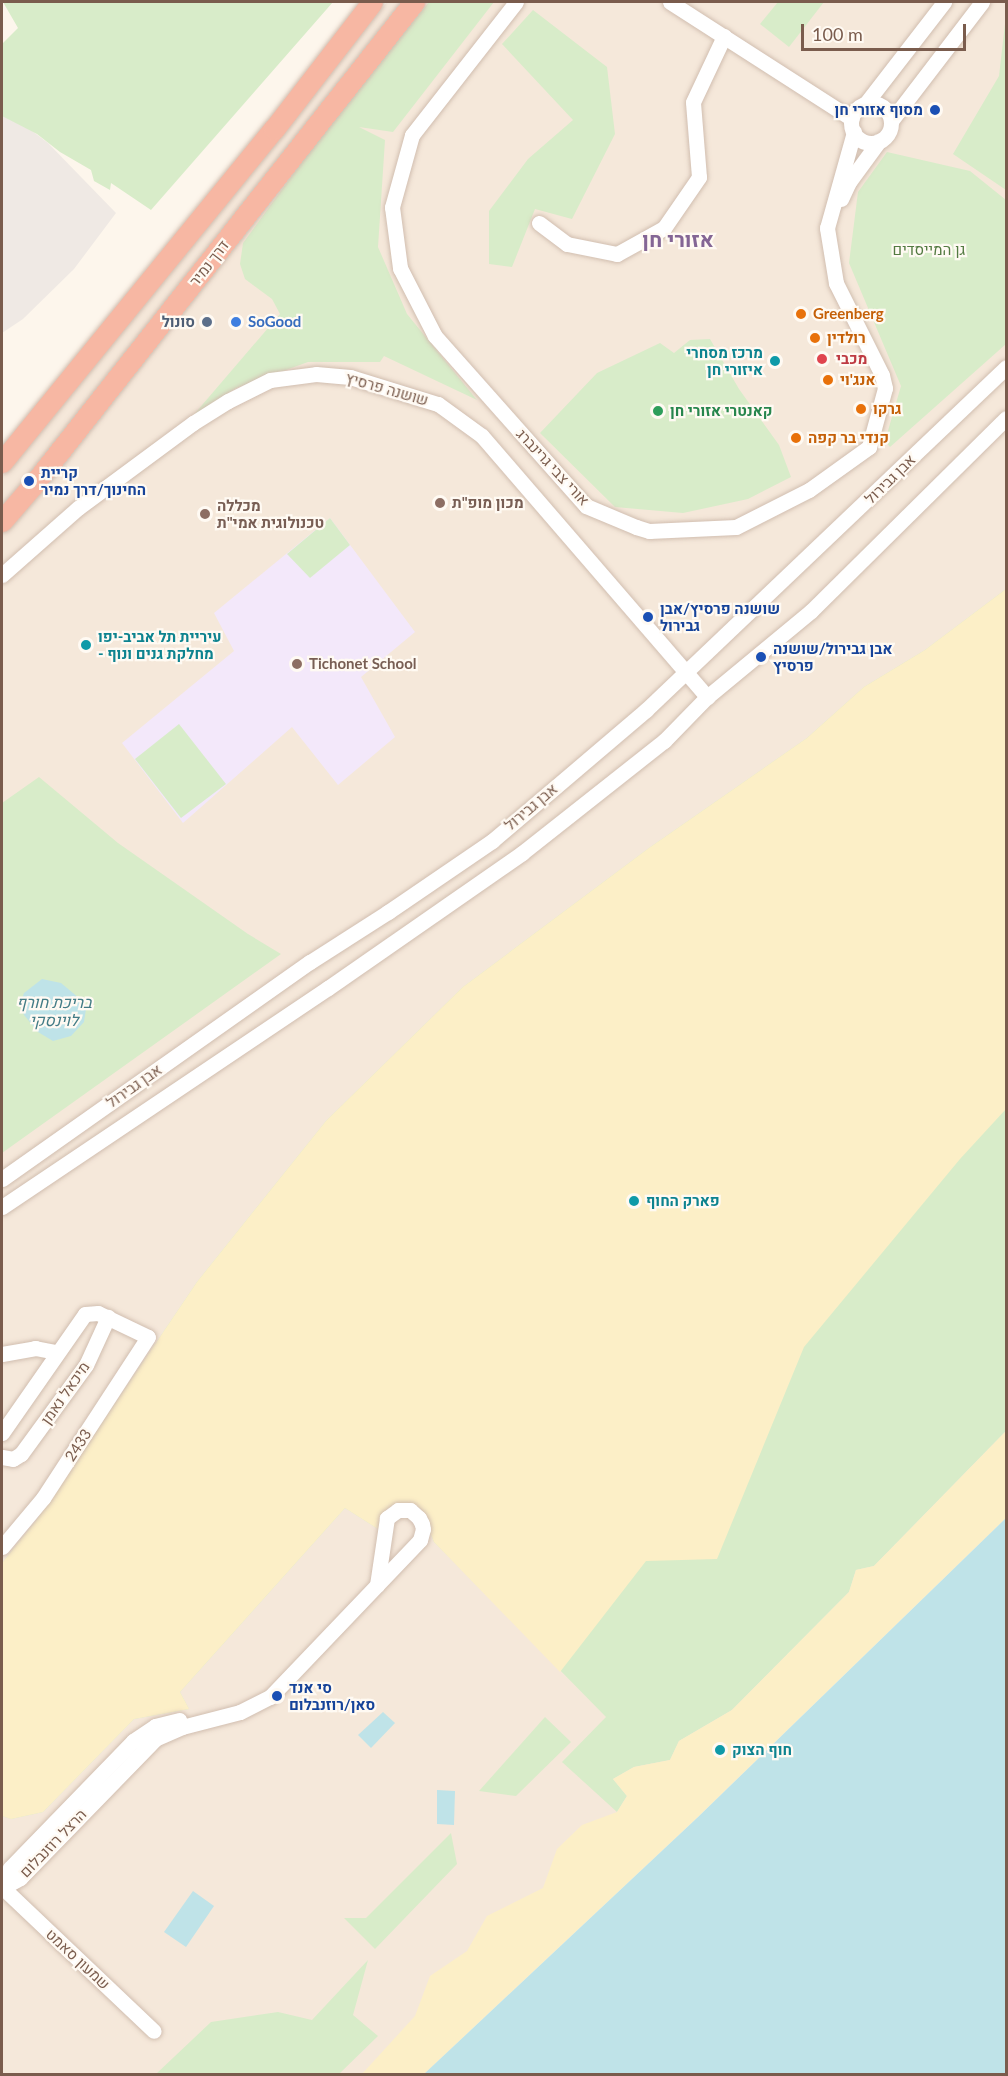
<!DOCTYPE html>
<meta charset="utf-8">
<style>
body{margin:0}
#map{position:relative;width:1008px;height:2076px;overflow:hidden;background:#fdf6ec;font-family:Lato,Heebo,sans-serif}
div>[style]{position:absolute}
.residential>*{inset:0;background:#f5e8da}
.industrial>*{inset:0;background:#efe9e4}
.education>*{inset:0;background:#f3e8fa}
.green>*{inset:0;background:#d8ecc9}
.sand>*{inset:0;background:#fcefc7}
.water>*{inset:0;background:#bfe3e8}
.roads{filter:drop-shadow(0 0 2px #d1beb0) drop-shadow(0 0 2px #d1beb0)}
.minor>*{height:15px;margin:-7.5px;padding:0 7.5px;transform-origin:7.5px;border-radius:7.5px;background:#fff}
.minor>.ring{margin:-7.5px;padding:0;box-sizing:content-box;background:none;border:15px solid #fff;border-radius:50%}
.highway>*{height:21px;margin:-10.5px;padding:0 10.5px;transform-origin:10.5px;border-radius:10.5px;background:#f7b7a3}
.dots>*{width:16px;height:16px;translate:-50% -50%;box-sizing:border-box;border:3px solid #fffaf3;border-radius:50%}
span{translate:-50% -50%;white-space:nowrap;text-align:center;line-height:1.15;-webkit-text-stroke:4.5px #fffaf3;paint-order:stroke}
.transit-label{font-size:15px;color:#164399;font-weight:700}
.right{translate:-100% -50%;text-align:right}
.left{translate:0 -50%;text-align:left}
.park-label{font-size:15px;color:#537a41}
.street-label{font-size:15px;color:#7a5c4d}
.food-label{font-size:15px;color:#c56008;font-weight:700}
.service-label{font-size:15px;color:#4e5e75;font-weight:700}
.shop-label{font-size:15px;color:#366cbe;font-weight:700}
.culture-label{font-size:15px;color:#0d838f;font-weight:700}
.health-label{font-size:15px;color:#be3a42;font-weight:700}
.leisure-label{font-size:15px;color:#27864d;font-weight:700}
.education-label{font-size:15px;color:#785e54;font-weight:700}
.water-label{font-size:16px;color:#437c86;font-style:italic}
.district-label{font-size:21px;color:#846695;font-weight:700}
.frame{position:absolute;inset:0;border:3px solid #7a5c4d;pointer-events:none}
.scale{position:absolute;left:801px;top:24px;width:165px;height:27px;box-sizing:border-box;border:3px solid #7a5c4d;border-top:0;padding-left:8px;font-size:18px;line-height:21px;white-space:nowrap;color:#7a5c4d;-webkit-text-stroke:4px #fffaf3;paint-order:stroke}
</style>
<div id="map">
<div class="residential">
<i style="clip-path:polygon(387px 2px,1006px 2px,1006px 1518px,424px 2074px,2px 2074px,2px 477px)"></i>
</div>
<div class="industrial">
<i style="clip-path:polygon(2px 108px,48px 143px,116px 213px,74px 269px,23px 319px,2px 333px)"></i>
</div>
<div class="education">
<i style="clip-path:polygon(330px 518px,415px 632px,361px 677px,395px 737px,338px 785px,292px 727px,183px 823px,122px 743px,234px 651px,214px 613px)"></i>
</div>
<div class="green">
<i style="clip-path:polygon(3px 2px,333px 2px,151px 210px,111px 183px,110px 190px,94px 181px,91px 170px,60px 152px,37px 134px,2px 116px,2px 44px,18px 28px)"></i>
<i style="clip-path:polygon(429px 2px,494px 2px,393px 132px,359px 127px,385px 140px,378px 247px,407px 314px,477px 400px,384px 356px,380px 362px,308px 362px,236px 388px,191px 418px,280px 314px,272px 299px,245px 279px,240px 264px,243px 243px,331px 122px)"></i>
<i style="clip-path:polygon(778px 2px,824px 2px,789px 47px,760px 24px)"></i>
<i style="clip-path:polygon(533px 10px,607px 67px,615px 134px,572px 219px,535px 209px,512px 267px,489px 264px,489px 211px,528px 159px,573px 120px,502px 44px)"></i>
<i style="clip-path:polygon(1006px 15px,1006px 190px,953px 154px,999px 76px)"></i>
<i style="clip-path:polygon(887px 152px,970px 171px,1006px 200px,1006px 344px,890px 447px,885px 441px,901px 386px,849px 263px,858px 192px)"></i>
<i style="clip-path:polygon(710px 339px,739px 389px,779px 445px,791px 477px,748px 499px,683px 513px,615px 507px,540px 433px,597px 373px,660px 343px,674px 353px,690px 340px)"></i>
<i style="clip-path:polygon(330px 518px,350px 545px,310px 578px,287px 554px)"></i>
<i style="clip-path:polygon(1006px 589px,1006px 1431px,874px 1566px,856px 1570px,849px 1592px,732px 1710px,679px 1741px,670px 1760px,634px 1767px,613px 1779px,627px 1796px,617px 1812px,562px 1762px,606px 1717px,434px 1542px,425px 1520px,405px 1503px,378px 1529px,345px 1508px,180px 1692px,189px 1709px,134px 1719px,43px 1812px,11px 1819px,2px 1816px,2px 1563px,36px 1521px,197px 1282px,326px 1121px,463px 987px,649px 848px,807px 738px,864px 687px,925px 650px)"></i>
<i style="clip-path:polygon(179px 724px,226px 784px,181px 818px,135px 759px)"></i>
<i style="clip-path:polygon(39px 777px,118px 843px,248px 934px,281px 954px,2px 1153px,2px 803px)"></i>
<i style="clip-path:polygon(545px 1717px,571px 1742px,516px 1796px,479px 1791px)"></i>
<i style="clip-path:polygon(451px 1833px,457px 1864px,375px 1949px,344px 1918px,366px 1918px)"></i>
<i style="clip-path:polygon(368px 1960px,353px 2015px,378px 2036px,339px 2074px,156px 2074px,211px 2022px,278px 2012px,312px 2020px)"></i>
</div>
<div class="sand">
<i style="clip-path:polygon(1006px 589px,1006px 1109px,960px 1159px,804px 1347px,717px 1559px,646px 1561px,560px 1672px,434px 1542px,425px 1520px,405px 1503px,378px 1529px,345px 1508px,180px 1692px,189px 1709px,134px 1719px,43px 1812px,11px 1819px,2px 1816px,2px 1563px,36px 1521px,197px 1282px,326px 1121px,463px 987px,649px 848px,807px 738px,864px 687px,925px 650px)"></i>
<i style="clip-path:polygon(1006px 1431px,1006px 1518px,698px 1817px,424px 2074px,362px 2074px,415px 2016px,430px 1976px,467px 1951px,487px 1916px,543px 1888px,557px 1849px,582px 1825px,617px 1812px,627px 1796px,613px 1779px,634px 1767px,670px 1760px,679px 1741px,732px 1710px,849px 1592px,856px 1570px,874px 1566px)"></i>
</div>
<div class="water">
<i style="clip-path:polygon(42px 979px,61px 983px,79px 998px,86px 1009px,84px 1022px,71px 1036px,53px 1041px,38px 1032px,24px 1015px,20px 1004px,24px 993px)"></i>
<i style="clip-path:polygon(1006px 1518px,1006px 2074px,424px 2074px,698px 1817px)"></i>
<i style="clip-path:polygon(383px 1712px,395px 1723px,371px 1748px,358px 1735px)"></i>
<i style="clip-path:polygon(437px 1790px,455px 1791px,454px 1825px,437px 1824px)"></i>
<i style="clip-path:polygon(193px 1891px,214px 1906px,186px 1947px,164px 1932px)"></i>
</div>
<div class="roads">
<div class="minor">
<i style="left:516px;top:2px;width:169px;rotate:128deg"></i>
<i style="left:412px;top:135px;width:75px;rotate:105.5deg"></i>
<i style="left:392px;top:207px;width:62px;rotate:82.5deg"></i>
<i style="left:400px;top:268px;width:76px;rotate:62.8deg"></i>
<i style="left:435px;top:336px;width:227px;rotate:48.4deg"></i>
<i style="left:586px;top:506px;width:54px;rotate:22.8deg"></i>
<i style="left:636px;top:527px;width:14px;rotate:17deg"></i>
<i style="left:649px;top:531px;width:87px;rotate:-2.6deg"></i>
<i style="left:736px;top:527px;width:82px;rotate:-26.9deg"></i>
<i style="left:809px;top:490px;width:74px;rotate:-35.6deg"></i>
<i style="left:869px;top:447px;width:61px;rotate:-74.8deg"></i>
<i style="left:885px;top:388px;width:13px;rotate:-103deg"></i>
<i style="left:882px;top:375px;width:103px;rotate:-116.6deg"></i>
<i style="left:836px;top:283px;width:56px;rotate:-99.3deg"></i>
<i style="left:827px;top:228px;width:100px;rotate:-74.3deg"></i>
<i style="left:670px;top:2px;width:216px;rotate:32.7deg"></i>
<i style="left:866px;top:103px;width:128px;rotate:-52.3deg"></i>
<i class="ring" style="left:851px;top:103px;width:25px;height:25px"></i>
<i style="left:891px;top:121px;width:150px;rotate:-52.6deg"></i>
<i style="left:841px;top:199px;width:19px;rotate:-65deg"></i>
<i style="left:849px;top:182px;width:51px;rotate:-53.8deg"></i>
<i style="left:539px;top:223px;width:35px;rotate:37deg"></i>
<i style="left:567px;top:244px;width:51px;rotate:11.3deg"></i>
<i style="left:617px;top:254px;width:54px;rotate:-29deg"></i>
<i style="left:664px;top:228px;width:62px;rotate:-55.5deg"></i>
<i style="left:699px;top:177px;width:75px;rotate:-94.6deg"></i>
<i style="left:693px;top:102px;width:73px;rotate:-64.8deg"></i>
<i style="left:2px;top:575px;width:101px;rotate:-41.4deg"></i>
<i style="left:78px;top:508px;width:143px;rotate:-36.5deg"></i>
<i style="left:193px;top:423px;width:41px;rotate:-32.2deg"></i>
<i style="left:228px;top:401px;width:47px;rotate:-26.6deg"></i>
<i style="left:270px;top:380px;width:46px;rotate:-7.4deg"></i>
<i style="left:316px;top:374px;width:34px;rotate:5deg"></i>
<i style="left:350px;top:377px;width:92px;rotate:17.1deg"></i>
<i style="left:438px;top:404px;width:54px;rotate:36deg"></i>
<i style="left:482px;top:436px;width:345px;rotate:49.2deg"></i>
<i style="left:2px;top:1179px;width:377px;rotate:-35.2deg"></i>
<i style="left:310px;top:962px;width:93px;rotate:-32.7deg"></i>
<i style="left:388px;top:912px;width:126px;rotate:-34.3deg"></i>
<i style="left:492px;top:841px;width:202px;rotate:-40.4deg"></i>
<i style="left:646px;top:710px;width:497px;rotate:-43.6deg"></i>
<i style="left:2px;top:1207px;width:393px;rotate:-33.9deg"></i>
<i style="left:328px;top:988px;width:236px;rotate:-34.8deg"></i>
<i style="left:522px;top:853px;width:181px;rotate:-38.3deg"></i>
<i style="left:664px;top:741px;width:62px;rotate:-45.7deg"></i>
<i style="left:707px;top:697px;width:135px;rotate:-39.6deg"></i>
<i style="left:811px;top:611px;width:274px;rotate:-44.7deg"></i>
<i style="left:2px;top:1354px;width:34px;rotate:-10deg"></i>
<i style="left:35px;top:1348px;width:21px;rotate:11deg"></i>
<i style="left:2px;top:1433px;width:145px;rotate:-55.1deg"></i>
<i style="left:85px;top:1314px;width:13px;rotate:-4deg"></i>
<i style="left:98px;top:1313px;width:55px;rotate:25.6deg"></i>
<i style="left:148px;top:1337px;width:192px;rotate:123.1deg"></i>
<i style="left:43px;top:1498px;width:64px;rotate:129.9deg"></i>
<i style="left:2px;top:1457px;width:11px;rotate:10deg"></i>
<i style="left:13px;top:1459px;width:9px;rotate:-32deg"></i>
<i style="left:21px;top:1454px;width:110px;rotate:-53.9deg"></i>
<i style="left:86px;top:1365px;width:53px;rotate:-65.4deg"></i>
<i style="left:2px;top:1887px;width:209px;rotate:43.5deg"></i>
<i style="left:2px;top:1888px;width:21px;rotate:-29deg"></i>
<i style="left:20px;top:1878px;width:194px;rotate:-45.8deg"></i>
<i style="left:155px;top:1739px;width:30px;rotate:-24deg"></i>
<i style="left:182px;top:1727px;width:60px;rotate:-14.5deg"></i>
<i style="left:240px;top:1712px;width:34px;rotate:-27deg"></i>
<i style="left:270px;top:1697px;width:217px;rotate:-46.3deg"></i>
<i style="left:420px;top:1540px;width:11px;rotate:-75deg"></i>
<i style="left:423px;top:1529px;width:5px;rotate:-101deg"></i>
<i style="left:422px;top:1524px;width:7px;rotate:-117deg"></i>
<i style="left:419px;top:1518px;width:12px;rotate:-138deg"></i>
<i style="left:410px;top:1510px;width:12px;rotate:180deg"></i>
<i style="left:398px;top:1510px;width:14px;rotate:144deg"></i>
<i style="left:387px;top:1518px;width:68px;rotate:98.5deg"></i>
<i style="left:2px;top:1888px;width:22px;rotate:-68deg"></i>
<i style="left:10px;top:1868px;width:177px;rotate:-45.9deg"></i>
<i style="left:133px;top:1741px;width:27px;rotate:-34deg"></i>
<i style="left:155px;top:1726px;width:25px;rotate:-14deg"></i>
</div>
<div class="highway">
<i style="left:2px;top:462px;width:430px;rotate:-50.8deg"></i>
<i style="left:274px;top:129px;width:160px;rotate:-52.3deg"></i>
<i style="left:2px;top:521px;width:48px;rotate:-49.3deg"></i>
<i style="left:33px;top:485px;width:615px;rotate:-51.73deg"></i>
</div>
</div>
<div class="dots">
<i style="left:935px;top:110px;background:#1a4fb4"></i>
<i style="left:801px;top:314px;background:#e8710a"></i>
<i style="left:207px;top:322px;background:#5c6f8a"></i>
<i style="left:236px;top:322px;background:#3f7fe0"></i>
<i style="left:815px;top:338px;background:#e8710a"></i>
<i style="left:822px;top:359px;background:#e0444e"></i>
<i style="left:775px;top:361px;background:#0f9aa8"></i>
<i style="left:828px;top:380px;background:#e8710a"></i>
<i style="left:861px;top:409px;background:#e8710a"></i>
<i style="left:658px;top:411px;background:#2e9e5b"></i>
<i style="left:796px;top:438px;background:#e8710a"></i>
<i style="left:29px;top:481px;background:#1a4fb4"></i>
<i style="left:440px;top:503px;background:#8d6e63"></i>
<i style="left:205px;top:514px;background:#8d6e63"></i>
<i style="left:648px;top:617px;background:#1a4fb4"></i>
<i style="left:86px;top:645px;background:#0f9aa8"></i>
<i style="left:761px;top:657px;background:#1a4fb4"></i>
<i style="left:297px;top:664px;background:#8d6e63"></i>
<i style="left:634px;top:1201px;background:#0f9aa8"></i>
<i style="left:277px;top:1696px;background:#1a4fb4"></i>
<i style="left:720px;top:1750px;background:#0f9aa8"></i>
</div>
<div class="transit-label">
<span class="right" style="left:923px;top:110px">מסוף אזורי חן</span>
<span class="left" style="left:41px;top:481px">קריית<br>החינוך/דרך נמיר</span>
<span class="left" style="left:660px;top:617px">שושנה פרסיץ/אבן<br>גבירול</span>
<span class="left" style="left:773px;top:657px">אבן גבירול/שושנה<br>פרסיץ</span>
<span class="left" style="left:289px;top:1696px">סי אנד<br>סאן/רוזנבלום</span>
</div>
<div class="park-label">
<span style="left:929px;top:250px">גן המייסדים</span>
</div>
<div class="street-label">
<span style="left:209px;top:263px;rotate:-52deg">דרך נמיר</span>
<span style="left:387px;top:389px;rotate:16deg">שושנה פרסיץ</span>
<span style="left:553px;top:467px;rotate:47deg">אורי צבי גרינברג</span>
<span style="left:890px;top:479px;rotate:-44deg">אבן גבירול</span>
<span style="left:531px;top:807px;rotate:-40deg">אבן גבירול</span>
<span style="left:134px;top:1086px;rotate:-35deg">אבן גבירול</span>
<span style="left:65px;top:1393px;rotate:-55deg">מיכאל נאמן</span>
<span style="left:78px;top:1445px;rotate:-57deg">2433</span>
<span style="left:53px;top:1843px;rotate:-46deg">הרצל רוזנבלום</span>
<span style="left:78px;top:1959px;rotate:43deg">שמעון סאמט</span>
</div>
<div class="food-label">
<span class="left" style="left:813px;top:314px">Greenberg</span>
<span class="left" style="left:827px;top:338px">רולדין</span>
<span class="left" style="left:840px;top:380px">אנג'וי</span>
<span class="left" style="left:873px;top:409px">גרקו</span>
<span class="left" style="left:808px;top:438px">קנדי בר קפה</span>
</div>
<div class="service-label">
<span class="right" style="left:195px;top:322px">סונול</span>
</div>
<div class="shop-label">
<span class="left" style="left:248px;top:322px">SoGood</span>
</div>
<div class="culture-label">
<span class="right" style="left:763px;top:361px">מרכז מסחרי<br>איזורי חן</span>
<span class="left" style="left:98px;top:645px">עיריית תל אביב-יפו<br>- מחלקת גנים ונוף</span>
<span class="left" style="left:646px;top:1201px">פארק החוף</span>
<span class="left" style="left:732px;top:1750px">חוף הצוק</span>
</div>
<div class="health-label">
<span class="left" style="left:836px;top:359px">מכבי</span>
</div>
<div class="leisure-label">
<span class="left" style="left:670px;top:411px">קאנטרי אזורי חן</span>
</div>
<div class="education-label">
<span class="left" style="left:452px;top:503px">מכון מופ"ת</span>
<span class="left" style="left:217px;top:514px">מכללה<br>טכנולוגית אמי"ת</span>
<span class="left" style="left:309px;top:664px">Tichonet School</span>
</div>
<div class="water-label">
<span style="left:54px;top:1011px">בריכת חורף<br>לוינסקי</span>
</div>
<div class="district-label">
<span style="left:678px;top:239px">אזורי חן</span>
</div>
<div class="frame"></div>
<div class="scale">100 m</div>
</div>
